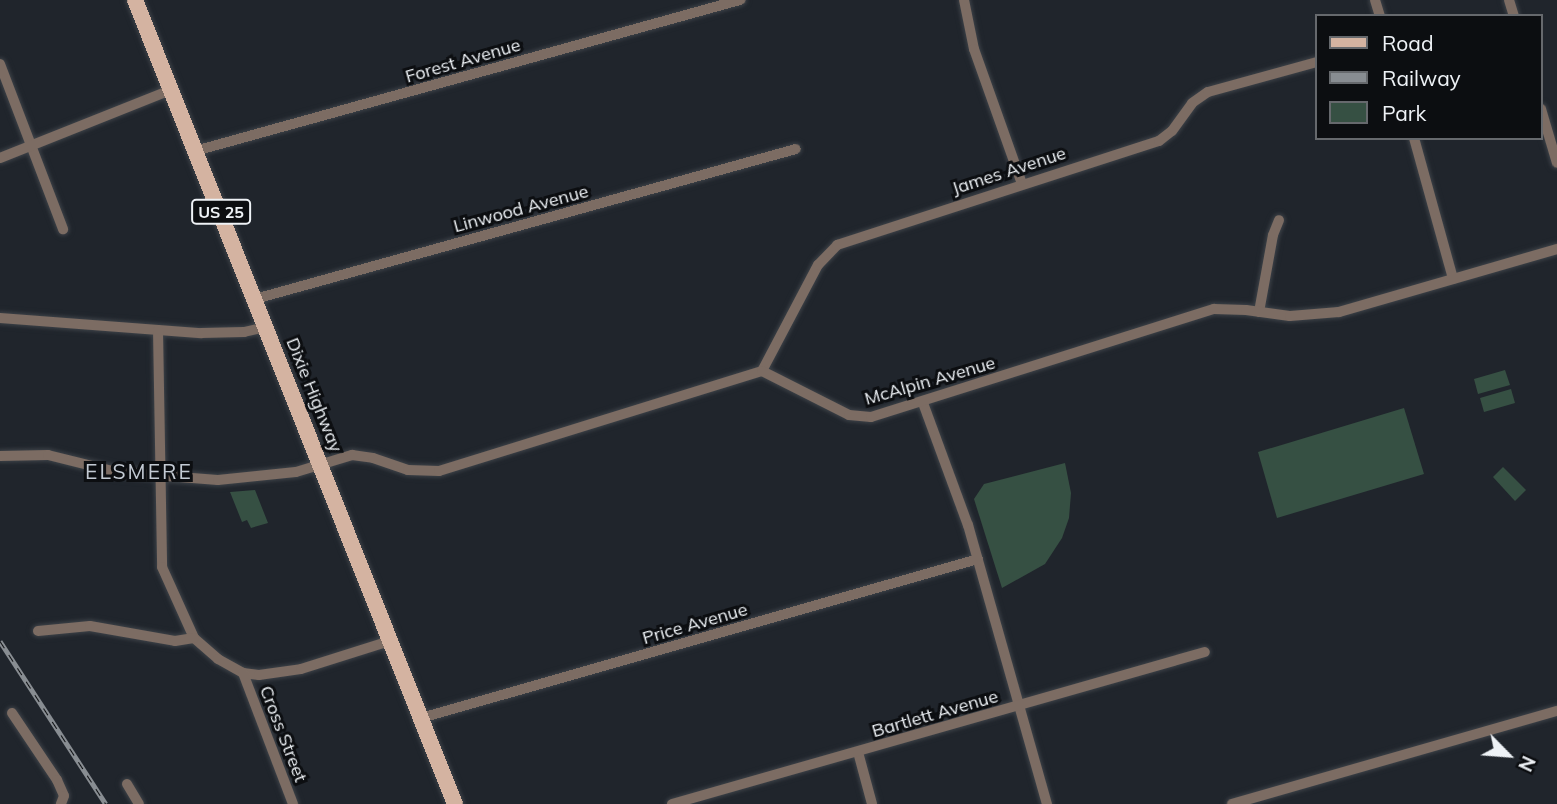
<!DOCTYPE html>
<style>
body{margin:0}
#map{position:relative;width:1557px;height:804px;overflow:hidden;background:#20252c;font-family:Mulish,sans-serif}
div>[style]{position:absolute}
.green>*{inset:0;background:#365043}
.roads{filter:drop-shadow(0 0 2px #3d4248) drop-shadow(0 0 2px #3d4248)}
.street>*{height:10px;margin:-5px;padding:0 5px;transform-origin:5px;border-radius:5px;background:#7c6c63}
.primary>*{height:16px;margin:-8px;padding:0 8px;transform-origin:8px;border-radius:8px;background:#d4b3a1}
.rail>*{height:5px;margin-top:-2.5px;transform-origin:0;background:repeating-linear-gradient(90deg,#0c0e11 0 8px,#888d92 0 16px);box-sizing:border-box;border-block:2px solid #888d92}
span{translate:-50% -50%;white-space:nowrap;text-align:center;line-height:1.15;-webkit-text-stroke:6px #0c0e11;paint-order:stroke}
.shield-label span{padding:2px 5px;background:#0c0e11;border:2px solid;border-radius:5px;-webkit-text-stroke-width:0}
.shield-label{font-size:16px;color:#eef2f6;font-weight:700}
.street-label{font-size:18px;color:#eef2f6}
.quarter-label{font-size:21px;color:#c3cad3;letter-spacing:2px}
.legend{position:absolute;left:1315px;top:14px;width:228px;height:126px;box-sizing:border-box;background:#0c0e11;border:2px solid #66696d;margin:0;padding:9px 12px;list-style:none;font-size:21px;color:#eef2f6}
.legend li{display:flex;align-items:center;gap:14px;height:35px}
.legend b{width:35px;border:2px solid #66696d}
.north{position:absolute;left:1473px;top:720px;width:70px;height:70px;-webkit-text-stroke:5px #0c0e11;paint-order:stroke;rotate:115deg;font-size:19px;font-weight:700;line-height:28px;text-align:center;color:#eef2f6}
.north::after{content:'';display:block;margin:auto;width:24px;height:32px;background:#eef2f6;clip-path:polygon(50% 0,100% 100%,50% 72%,0 100%)}
</style>
<div id="map">
<div class="green">
<i style="clip-path:polygon(1505px 370px,1510px 385px,1478px 394px,1474px 379px)"></i>
<i style="clip-path:polygon(1511px 389px,1515px 403px,1484px 412px,1480px 398px)"></i>
<i style="clip-path:polygon(1404px 408px,1424px 474px,1277px 518px,1258px 452px)"></i>
<i style="clip-path:polygon(1065px 463px,1071px 493px,1069px 518px,1062px 538px,1045px 564px,1002px 588px,974px 499px,984px 484px)"></i>
<i style="clip-path:polygon(1503px 467px,1526px 490px,1515px 501px,1493px 477px)"></i>
<i style="clip-path:polygon(255px 490px,268px 523px,251px 528px,247px 520px,242px 522px,230px 492px)"></i>
</div>
<div class="roads">
<div class="street">
<i style="left:964px;top:0;width:50px;rotate:78.5deg"></i>
<i style="left:974px;top:49px;width:143px;rotate:70.4deg"></i>
<i style="left:1375px;top:0;width:17px;rotate:73deg"></i>
<i style="left:1509px;top:0;width:17px;rotate:73deg"></i>
<i style="left:0;top:64px;width:177px;rotate:69.1deg"></i>
<i style="left:1541px;top:109px;width:56px;rotate:73.5deg"></i>
<i style="left:1414px;top:138px;width:146px;rotate:74.5deg"></i>
<i style="left:195px;top:151px;width:566px;rotate:-15.49deg"></i>
<i style="left:0;top:158px;width:184px;rotate:-21.7deg"></i>
<i style="left:255px;top:299px;width:561px;rotate:-15.5deg"></i>
<i style="left:1259px;top:312px;width:78px;rotate:-79.7deg"></i>
<i style="left:1273px;top:235px;width:16px;rotate:-68deg"></i>
<i style="left:0;top:318px;width:202px;rotate:4.3deg"></i>
<i style="left:201px;top:333px;width:43px;rotate:-1.3deg"></i>
<i style="left:244px;top:332px;width:22px;rotate:-13deg"></i>
<i style="left:158px;top:330px;width:237px;rotate:89deg"></i>
<i style="left:162px;top:567px;width:78px;rotate:65.7deg"></i>
<i style="left:194px;top:638px;width:32px;rotate:41deg"></i>
<i style="left:218px;top:659px;width:29px;rotate:29deg"></i>
<i style="left:243px;top:673px;width:16px;rotate:7deg"></i>
<i style="left:259px;top:675px;width:42px;rotate:-8.1deg"></i>
<i style="left:301px;top:669px;width:93px;rotate:-17.5deg"></i>
<i style="left:762px;top:371px;width:120px;rotate:-62.2deg"></i>
<i style="left:818px;top:265px;width:28px;rotate:-46deg"></i>
<i style="left:837px;top:245px;width:338px;rotate:-17.9deg"></i>
<i style="left:1159px;top:141px;width:16px;rotate:-38deg"></i>
<i style="left:1172px;top:131px;width:34px;rotate:-54deg"></i>
<i style="left:1192px;top:103px;width:19px;rotate:-35deg"></i>
<i style="left:1208px;top:92px;width:113px;rotate:-15.4deg"></i>
<i style="left:923px;top:403px;width:130px;rotate:69.8deg"></i>
<i style="left:968px;top:525px;width:290px;rotate:74.2deg"></i>
<i style="left:0;top:456px;width:48px;rotate:-1.2deg"></i>
<i style="left:48px;top:455px;width:70px;rotate:14deg"></i>
<i style="left:116px;top:472px;width:102px;rotate:4.5deg"></i>
<i style="left:218px;top:480px;width:78px;rotate:-5.9deg"></i>
<i style="left:296px;top:472px;width:59px;rotate:-16.9deg"></i>
<i style="left:352px;top:455px;width:21px;rotate:8deg"></i>
<i style="left:373px;top:458px;width:37px;rotate:19deg"></i>
<i style="left:408px;top:470px;width:31px;rotate:2deg"></i>
<i style="left:439px;top:471px;width:338px;rotate:-17.2deg"></i>
<i style="left:762px;top:371px;width:97px;rotate:26.8deg"></i>
<i style="left:849px;top:415px;width:22px;rotate:5deg"></i>
<i style="left:871px;top:417px;width:360px;rotate:-17.5deg"></i>
<i style="left:1214px;top:309px;width:32px;rotate:2deg"></i>
<i style="left:1246px;top:310px;width:44px;rotate:7.8deg"></i>
<i style="left:1290px;top:316px;width:49px;rotate:-4.7deg"></i>
<i style="left:1339px;top:312px;width:227px;rotate:-16.1deg"></i>
<i style="left:38px;top:631px;width:52px;rotate:-5.5deg"></i>
<i style="left:90px;top:626px;width:86px;rotate:10deg"></i>
<i style="left:175px;top:641px;width:19px;rotate:-9deg"></i>
<i style="left:243px;top:673px;width:140px;rotate:69.1deg"></i>
<i style="left:12px;top:713px;width:81px;rotate:56.1deg"></i>
<i style="left:57px;top:780px;width:17px;rotate:66deg"></i>
<i style="left:64px;top:796px;width:9px;rotate:111deg"></i>
<i style="left:421px;top:718px;width:579px;rotate:-15.93deg"></i>
<i style="left:858px;top:752px;width:54px;rotate:74.9deg"></i>
<i style="left:127px;top:784px;width:23px;rotate:59deg"></i>
<i style="left:672px;top:804px;width:554px;rotate:-15.92deg"></i>
<i style="left:1232px;top:804px;width:338px;rotate:-16deg"></i>
</div>
<div class="primary">
<i style="left:135px;top:0;width:865px;rotate:68.3deg"></i>
</div>
</div>
<div class="rail">
<i style="left:0;top:641px;width:194px;rotate:57deg"></i>
</div>
<div class="shield-label">
<span style="left:221px;top:212px">US 25</span>
</div>
<div class="street-label">
<span style="left:463px;top:61px;rotate:-16deg">Forest Avenue</span>
<span style="left:1009px;top:171px;rotate:-18deg">James Avenue</span>
<span style="left:521px;top:209px;rotate:-15deg">Linwood Avenue</span>
<span style="left:930px;top:381px;rotate:-16deg">McAlpin Avenue</span>
<span style="left:314px;top:395px;rotate:68deg">Dixie Highway</span>
<span style="left:695px;top:624px;rotate:-16deg">Price Avenue</span>
<span style="left:935px;top:714px;rotate:-16deg">Bartlett Avenue</span>
<span style="left:283px;top:734px;rotate:69deg">Cross Street</span>
</div>
<div class="quarter-label">
<span style="left:139px;top:471px">ELSMERE</span>
</div>
<ul class="legend">
<li><b style="height:9px;background:#d4b3a1"></b>Road</li>
<li><b style="height:9px;background:#888d92"></b>Railway</li>
<li><b style="height:19px;background:#365043"></b>Park</li>
</ul>
<div class="north">N</div>
</div>
